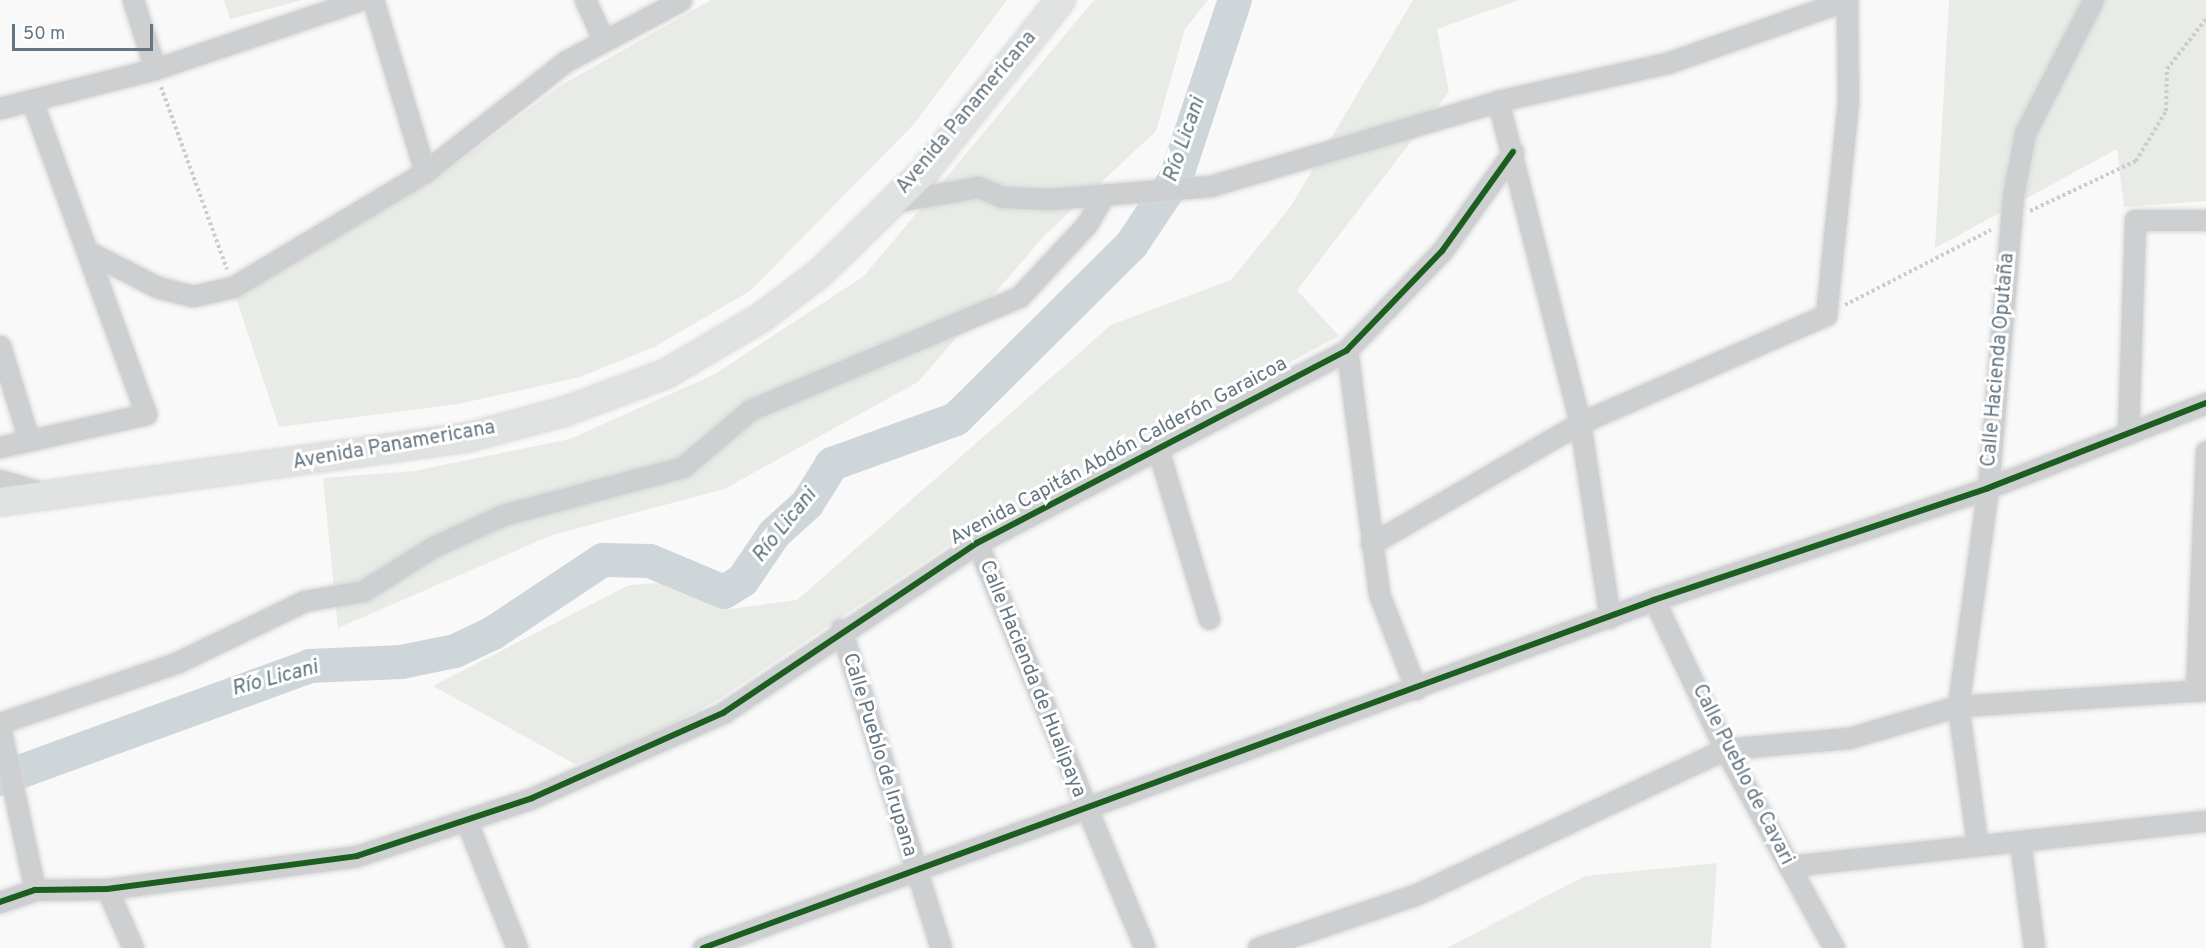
<!DOCTYPE html>
<meta charset="utf-8">
<style>
body{margin:0}
#map{position:relative;width:2206px;height:948px;overflow:hidden;background:#f9f9f9;font-family:Overpass,sans-serif}
div>[style]{position:absolute}
.green>*{inset:0;background:#e8ebe6}
.river>*{height:34px;margin:-17px;padding:0 17px;transform-origin:17px;border-radius:17px;background:#ced6d9}
.path>*{height:4px;margin-top:-2px;transform-origin:0;background:repeating-linear-gradient(90deg,#cbcccd 0 3px,transparent 0 6px)}
.roads{filter:drop-shadow(0 0 2px #d5d6d7) drop-shadow(0 0 2px #d5d6d7)}
.minor>*{height:21px;margin:-10.5px;padding:0 10.5px;transform-origin:10.5px;border-radius:10.5px;background:#cecfd0}
.major>*{height:27px;margin:-13.5px;padding:0 13.5px;transform-origin:13.5px;border-radius:13.5px;background:#e1e2e2}
.cycleway>*{height:6px;margin:-3px;padding:0 3px;transform-origin:3px;border-radius:3px;background:#1b5e20}
span{translate:-50% -50%;white-space:nowrap;text-align:center;line-height:1.15;-webkit-text-stroke:6px #fff;paint-order:stroke}
.street-label{font-size:20px;color:#657683}
.water-label{font-size:21px;color:#60757c;font-style:italic}
.scale{position:absolute;left:12px;top:24px;width:141px;height:27px;box-sizing:border-box;border:3px solid #657683;border-top:0;padding-left:8px;font-size:18px;line-height:21px;white-space:nowrap;color:#657683;-webkit-text-stroke:4px #fff;paint-order:stroke}
</style>
<div id="map">
<div class="green">
<i style="clip-path:polygon(224px 0,303px 0,230px 19px)"></i>
<i style="clip-path:polygon(711px 0,1007px 0,914px 124px,750px 291px,654px 347px,580px 377px,458px 404px,279px 427px,236px 298px,441px 175px,560px 86px)"></i>
<i style="clip-path:polygon(1094px 0,1208px 0,1185px 29px,1156px 131px,1044px 236px,918px 382px,724px 489px,552px 535px,338px 628px,323px 478px,414px 471px,570px 439px,715px 374px,864px 276px)"></i>
<i style="clip-path:polygon(1413px 0,1519px 0,1437px 29px,1449px 92px,1297px 290px,1339px 336px,960px 538px,716px 701px,635px 743px,575px 764px,433px 686px,629px 585px,662px 583px,730px 609px,797px 600px,1111px 325px,1231px 280px,1291px 206px)"></i>
<i style="clip-path:polygon(1949px 0,2206px 0,2206px 201px,2124px 207px,2117px 149px,1935px 248px)"></i>
<i style="clip-path:polygon(1717px 863px,1711px 948px,1447px 948px,1585px 876px)"></i>
</div>
<div class="river">
<i style="left:0;top:779px;width:330px;rotate:-20deg"></i>
<i style="left:310px;top:666px;width:91px;rotate:-2.5deg"></i>
<i style="left:401px;top:662px;width:55px;rotate:-11.5deg"></i>
<i style="left:455px;top:651px;width:42px;rotate:-25.3deg"></i>
<i style="left:493px;top:633px;width:132px;rotate:-33.6deg"></i>
<i style="left:603px;top:560px;width:47px;rotate:1.2deg"></i>
<i style="left:650px;top:561px;width:80px;rotate:22.7deg"></i>
<i style="left:724px;top:592px;width:22px;rotate:-32deg"></i>
<i style="left:743px;top:580px;width:55px;rotate:-56deg"></i>
<i style="left:774px;top:534px;width:45px;rotate:-42.3deg"></i>
<i style="left:807px;top:504px;width:47px;rotate:-58deg"></i>
<i style="left:832px;top:464px;width:132px;rotate:-19.9deg"></i>
<i style="left:956px;top:419px;width:248px;rotate:-44.8deg"></i>
<i style="left:1132px;top:244px;width:79px;rotate:-56.3deg"></i>
<i style="left:1176px;top:178px;width:188px;rotate:-71.7deg"></i>
</div>
<div class="path">
<i style="left:161px;top:87px;width:194px;rotate:70.1deg"></i>
<i style="left:2030px;top:211px;width:117px;rotate:-25.3deg"></i>
<i style="left:2136px;top:161px;width:58px;rotate:-59deg"></i>
<i style="left:2166px;top:111px;width:42px;rotate:-88.6deg"></i>
<i style="left:2167px;top:69px;width:63px;rotate:-52deg"></i>
<i style="left:1845px;top:305px;width:164px;rotate:-27.2deg"></i>
</div>
<div class="roads">
<div class="minor">
<i style="left:133px;top:0;width:72px;rotate:72.3deg"></i>
<i style="left:373px;top:0;width:180px;rotate:73.2deg"></i>
<i style="left:585px;top:0;width:45px;rotate:65.1deg"></i>
<i style="left:1498px;top:101px;width:332px;rotate:75.7deg"></i>
<i style="left:1580px;top:423px;width:197px;rotate:81.3deg"></i>
<i style="left:0;top:108px;width:160px;rotate:-14.1deg"></i>
<i style="left:155px;top:69px;width:216px;rotate:-18.6deg"></i>
<i style="left:892px;top:202px;width:87px;rotate:-9.9deg"></i>
<i style="left:978px;top:187px;width:27px;rotate:22deg"></i>
<i style="left:1003px;top:197px;width:47px;rotate:2.4deg"></i>
<i style="left:1050px;top:199px;width:161px;rotate:-4.6deg"></i>
<i style="left:1210px;top:186px;width:300px;rotate:-16.4deg"></i>
<i style="left:1498px;top:101px;width:173px;rotate:-12.7deg"></i>
<i style="left:1667px;top:63px;width:191px;rotate:-19.3deg"></i>
<i style="left:87px;top:251px;width:79px;rotate:27.2deg"></i>
<i style="left:157px;top:287px;width:37px;rotate:14deg"></i>
<i style="left:193px;top:296px;width:41px;rotate:-12.7deg"></i>
<i style="left:233px;top:287px;width:224px;rotate:-30.9deg"></i>
<i style="left:425px;top:172px;width:179px;rotate:-38.2deg"></i>
<i style="left:566px;top:61px;width:130px;rotate:-27.9deg"></i>
<i style="left:0;top:346px;width:98px;rotate:72.9deg"></i>
<i style="left:1347px;top:350px;width:246px;rotate:82.5deg"></i>
<i style="left:1379px;top:594px;width:102px;rotate:68.7deg"></i>
<i style="left:2128px;top:433px;width:213px;rotate:-88.1deg"></i>
<i style="left:2135px;top:220px;width:71px"></i>
<i style="left:0;top:447px;width:150px;rotate:-12.7deg"></i>
<i style="left:146px;top:414px;width:334px;rotate:-110deg"></i>
<i style="left:1158px;top:449px;width:177px;rotate:73.3deg"></i>
<i style="left:0;top:480px;width:45px;rotate:16.8deg"></i>
<i style="left:977px;top:543px;width:438px;rotate:67.5deg"></i>
<i style="left:1371px;top:544px;width:241px;rotate:-30.1deg"></i>
<i style="left:1580px;top:423px;width:269px;rotate:-23.7deg"></i>
<i style="left:1826px;top:315px;width:213px;rotate:-84.1deg"></i>
<i style="left:1848px;top:103px;width:103px;rotate:-90.6deg"></i>
<i style="left:1654px;top:600px;width:165px;rotate:64.5deg"></i>
<i style="left:1725px;top:749px;width:227px;rotate:61.3deg"></i>
<i style="left:841px;top:629px;width:334px;rotate:72.6deg"></i>
<i style="left:2196px;top:691px;width:240px;rotate:-87.6deg"></i>
<i style="left:0;top:723px;width:186px;rotate:-18.8deg"></i>
<i style="left:176px;top:663px;width:142px;rotate:-25.8deg"></i>
<i style="left:304px;top:601px;width:60px;rotate:-9.6deg"></i>
<i style="left:363px;top:591px;width:83px;rotate:-32.2deg"></i>
<i style="left:433px;top:547px;width:77px;rotate:-24.6deg"></i>
<i style="left:503px;top:515px;width:186px;rotate:-14.9deg"></i>
<i style="left:683px;top:467px;width:88px;rotate:-40.4deg"></i>
<i style="left:750px;top:410px;width:292px;rotate:-22.8deg"></i>
<i style="left:1019px;top:297px;width:100px;rotate:-47deg"></i>
<i style="left:1087px;top:224px;width:32px;rotate:-60deg"></i>
<i style="left:0;top:727px;width:167px;rotate:77.9deg"></i>
<i style="left:466px;top:820px;width:138px;rotate:68.3deg"></i>
<i style="left:2020px;top:841px;width:108px;rotate:82.5deg"></i>
<i style="left:1977px;top:843px;width:138px;rotate:-97.9deg"></i>
<i style="left:1958px;top:706px;width:220px;rotate:-82.2deg"></i>
<i style="left:1988px;top:488px;width:294px;rotate:-85.1deg"></i>
<i style="left:2013px;top:195px;width:63px;rotate:-79deg"></i>
<i style="left:2025px;top:133px;width:149px;rotate:-62.9deg"></i>
<i style="left:1789px;top:866px;width:419px;rotate:-6.2deg"></i>
<i style="left:107px;top:889px;width:64px;rotate:66.2deg"></i>
<i style="left:0;top:902px;width:37px;rotate:-19deg"></i>
<i style="left:35px;top:890px;width:72px;rotate:-0.8deg"></i>
<i style="left:107px;top:889px;width:252px;rotate:-7.5deg"></i>
<i style="left:357px;top:856px;width:184px;rotate:-18.3deg"></i>
<i style="left:532px;top:798px;width:209px;rotate:-24deg"></i>
<i style="left:723px;top:713px;width:306px;rotate:-33.8deg"></i>
<i style="left:977px;top:543px;width:417px;rotate:-27.5deg"></i>
<i style="left:1347px;top:350px;width:137px;rotate:-46.2deg"></i>
<i style="left:1442px;top:251px;width:122px;rotate:-54.4deg"></i>
<i style="left:703px;top:948px;width:1013px;rotate:-20.1deg"></i>
<i style="left:1654px;top:600px;width:352px;rotate:-18.5deg"></i>
<i style="left:1988px;top:488px;width:234px;rotate:-21.3deg"></i>
<i style="left:1258px;top:948px;width:166px;rotate:-18.7deg"></i>
<i style="left:1415px;top:895px;width:343px;rotate:-25.2deg"></i>
<i style="left:1725px;top:749px;width:124px;rotate:-5.1deg"></i>
<i style="left:1849px;top:738px;width:114px;rotate:-16.4deg"></i>
<i style="left:1958px;top:706px;width:249px;rotate:-3.7deg"></i>
</div>
<div class="major">
<i style="left:0;top:501px;width:471px;rotate:-7.8deg"></i>
<i style="left:467px;top:437px;width:100px;rotate:-15deg"></i>
<i style="left:564px;top:411px;width:109px;rotate:-20.4deg"></i>
<i style="left:666px;top:373px;width:110px;rotate:-30.5deg"></i>
<i style="left:761px;top:317px;width:73px;rotate:-37.2deg"></i>
<i style="left:819px;top:273px;width:145px;rotate:-44.2deg"></i>
<i style="left:923px;top:172px;width:220px;rotate:-51.5deg"></i>
</div>
</div>
<div class="cycleway">
<i style="left:0;top:902px;width:37px;rotate:-19deg"></i>
<i style="left:35px;top:890px;width:72px;rotate:-0.8deg"></i>
<i style="left:107px;top:889px;width:252px;rotate:-7.5deg"></i>
<i style="left:357px;top:856px;width:184px;rotate:-18.3deg"></i>
<i style="left:532px;top:798px;width:209px;rotate:-24deg"></i>
<i style="left:723px;top:713px;width:306px;rotate:-33.8deg"></i>
<i style="left:977px;top:543px;width:417px;rotate:-27.5deg"></i>
<i style="left:1347px;top:350px;width:137px;rotate:-46.2deg"></i>
<i style="left:1442px;top:251px;width:122px;rotate:-54.4deg"></i>
<i style="left:703px;top:948px;width:1013px;rotate:-20.1deg"></i>
<i style="left:1654px;top:600px;width:352px;rotate:-18.5deg"></i>
<i style="left:1988px;top:488px;width:234px;rotate:-21.3deg"></i>
</div>
<div class="street-label">
<span style="left:967px;top:113px;rotate:-50deg">Avenida Panamericana</span>
<span style="left:1999px;top:360px;rotate:-85deg">Calle Hacienda Oputaña</span>
<span style="left:394px;top:446px;rotate:-10deg">Avenida Panamericana</span>
<span style="left:1119px;top:452px;rotate:-28deg">Avenida Capitán Abdón Calderón Garaicoa</span>
<span style="left:1032px;top:679px;rotate:68deg">Calle Hacienda de Hualipaya</span>
<span style="left:879px;top:755px;rotate:73deg">Calle Pueblo de Irupana</span>
<span style="left:1742px;top:775px;rotate:63deg">Calle Pueblo de Cavari</span>
</div>
<div class="water-label">
<span style="left:1185px;top:140px;rotate:-71deg">Río Licani</span>
<span style="left:785px;top:526px;rotate:-51deg">Río Licani</span>
<span style="left:275px;top:679px;rotate:-15deg">Río Licani</span>
</div>
<div class="scale">50 m</div>
</div>
